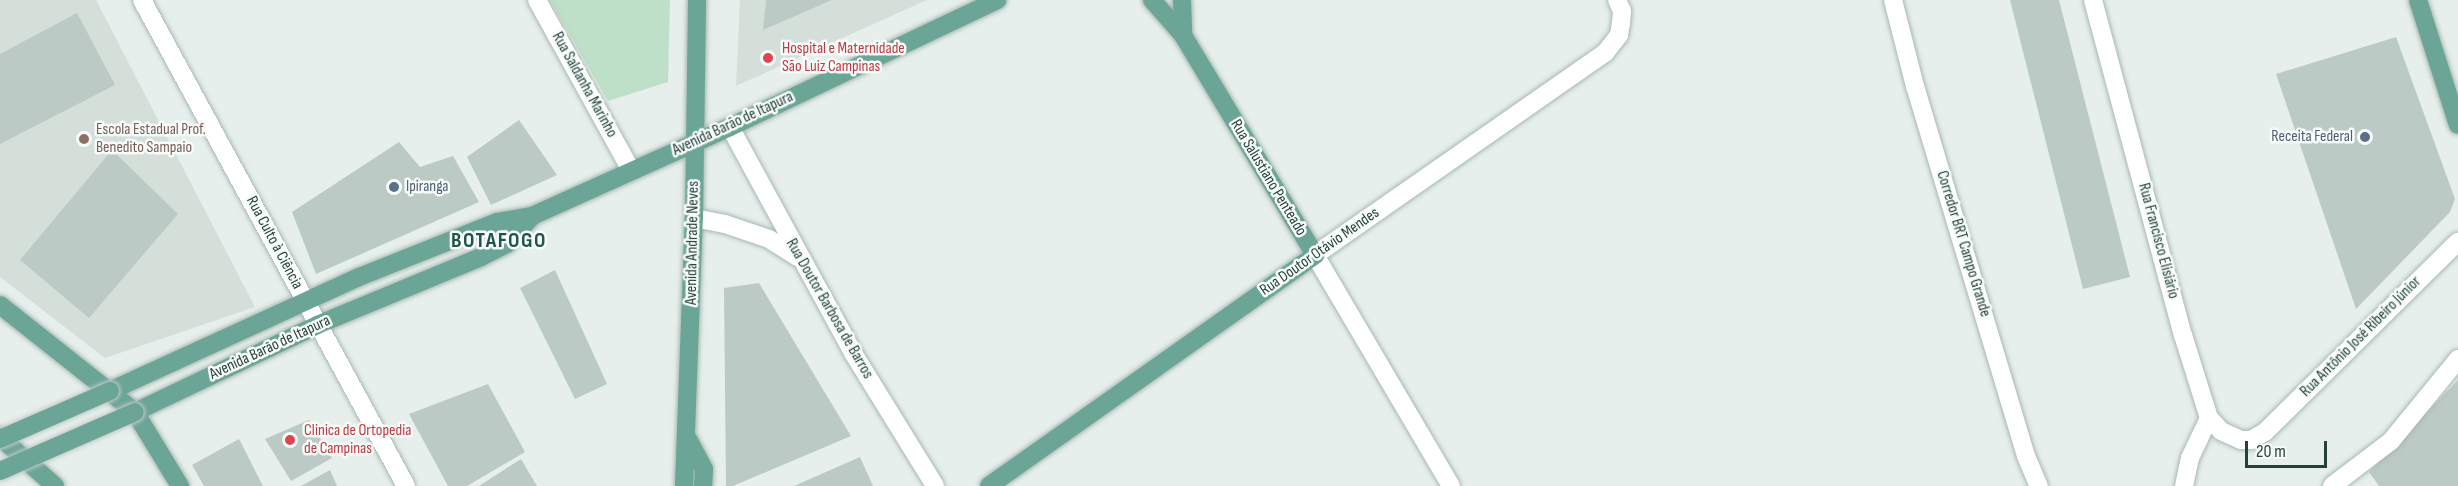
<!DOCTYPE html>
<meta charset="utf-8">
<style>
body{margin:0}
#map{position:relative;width:2458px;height:486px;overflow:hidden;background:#e6efeb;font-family:"Sofia Sans Condensed",sans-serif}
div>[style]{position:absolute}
.built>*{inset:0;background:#d4dfda}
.green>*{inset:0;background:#bfe0c8}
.building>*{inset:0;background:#bbcac4}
.roads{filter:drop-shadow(0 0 2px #a8b8b2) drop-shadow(0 0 2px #a8b8b2)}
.minor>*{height:18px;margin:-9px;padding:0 9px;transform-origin:9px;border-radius:9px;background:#fff}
.major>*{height:18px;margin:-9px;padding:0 9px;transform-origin:9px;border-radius:9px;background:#6aa596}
.bridges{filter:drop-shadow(0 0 2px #c2cac8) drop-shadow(0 0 2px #c2cac8)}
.major-bridge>*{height:18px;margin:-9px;padding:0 9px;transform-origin:9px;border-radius:9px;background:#6aa596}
.dots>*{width:16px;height:16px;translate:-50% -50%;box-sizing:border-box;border:3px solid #f7fbf9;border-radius:50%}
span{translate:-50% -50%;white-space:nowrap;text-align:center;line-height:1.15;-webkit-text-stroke:5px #f7fbf9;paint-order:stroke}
.health-label{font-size:16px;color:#be3a42}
.left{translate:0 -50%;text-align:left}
.street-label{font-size:16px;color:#24423a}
.education-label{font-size:16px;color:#785e54}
.service-label{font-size:16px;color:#4e5e75}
.right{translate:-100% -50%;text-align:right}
.district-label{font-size:22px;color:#1f5548;font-weight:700;letter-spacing:1.5px}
.scale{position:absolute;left:2245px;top:441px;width:82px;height:27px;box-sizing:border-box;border:3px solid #24423a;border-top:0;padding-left:8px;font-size:18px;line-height:21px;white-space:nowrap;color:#24423a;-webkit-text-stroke:4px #f7fbf9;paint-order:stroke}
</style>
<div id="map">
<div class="built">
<i style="clip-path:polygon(0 0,96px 0,255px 307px,105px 358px,0 277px)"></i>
<i style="clip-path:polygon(740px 0,766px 0,764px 29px,832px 0,927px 0,736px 86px)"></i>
</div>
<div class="green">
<i style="clip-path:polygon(550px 0,670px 0,668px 82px,608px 101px)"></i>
</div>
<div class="building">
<i style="clip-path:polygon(766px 0,832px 0,763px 30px)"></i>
<i style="clip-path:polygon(2010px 0,2059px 0,2130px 277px,2083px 289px)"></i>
<i style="clip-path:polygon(77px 13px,115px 85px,0 144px,0 54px)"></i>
<i style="clip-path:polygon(2396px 37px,2455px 199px,2450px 212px,2356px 309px,2276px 74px)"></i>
<i style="clip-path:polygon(519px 120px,557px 175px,491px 205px,467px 157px)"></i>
<i style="clip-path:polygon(399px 142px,420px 167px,453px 156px,479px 202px,316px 274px,292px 212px)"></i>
<i style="clip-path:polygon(112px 150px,178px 214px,89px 318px,20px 260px)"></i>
<i style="clip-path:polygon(555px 270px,607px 384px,575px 399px,520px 288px)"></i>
<i style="clip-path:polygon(759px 283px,851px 436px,733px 486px,726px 486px,724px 288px)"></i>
<i style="clip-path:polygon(2458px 380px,2458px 486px,2379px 486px,2369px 472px)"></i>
<i style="clip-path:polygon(488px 384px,525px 452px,467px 486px,448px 486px,409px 414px)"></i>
<i style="clip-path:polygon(309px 420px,332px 458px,291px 481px,265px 439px)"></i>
<i style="clip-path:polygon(239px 439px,263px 486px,204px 486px,192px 465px)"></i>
<i style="clip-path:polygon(860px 457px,873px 486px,794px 486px)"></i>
<i style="clip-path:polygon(521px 459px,537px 486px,479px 486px)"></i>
<i style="clip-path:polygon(330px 470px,337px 486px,301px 486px)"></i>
</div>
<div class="roads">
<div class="minor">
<i style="left:142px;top:0;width:553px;rotate:61.49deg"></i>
<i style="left:537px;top:0;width:194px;rotate:61.1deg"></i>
<i style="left:1893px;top:0;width:89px;rotate:75.7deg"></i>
<i style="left:1915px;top:86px;width:386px;rotate:73.3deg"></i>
<i style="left:2026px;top:456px;width:33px;rotate:67deg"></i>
<i style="left:2093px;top:0;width:347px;rotate:75deg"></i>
<i style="left:2183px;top:335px;width:87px;rotate:72.6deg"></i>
<i style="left:2209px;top:418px;width:18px;rotate:47deg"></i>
<i style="left:2221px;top:431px;width:22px;rotate:24deg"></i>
<i style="left:2241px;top:440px;width:10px"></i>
<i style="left:2251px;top:440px;width:16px;rotate:-30deg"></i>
<i style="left:2265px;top:432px;width:271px;rotate:-44.6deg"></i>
<i style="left:730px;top:127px;width:257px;rotate:61.4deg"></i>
<i style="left:853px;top:353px;width:156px;rotate:58.3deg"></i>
<i style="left:694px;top:218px;width:32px;rotate:11deg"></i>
<i style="left:725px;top:224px;width:46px;rotate:18.8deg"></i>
<i style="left:769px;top:239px;width:34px;rotate:32deg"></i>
<i style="left:1451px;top:486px;width:268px;rotate:-120.5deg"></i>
<i style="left:1315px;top:255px;width:353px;rotate:-34.9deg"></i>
<i style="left:1605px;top:53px;width:23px;rotate:-52deg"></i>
<i style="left:1619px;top:35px;width:12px;rotate:-81deg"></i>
<i style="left:1621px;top:23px;width:12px;rotate:-85deg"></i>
<i style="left:1622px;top:11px;width:12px;rotate:-114deg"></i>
<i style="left:2184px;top:486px;width:29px;rotate:-78deg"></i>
<i style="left:2190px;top:458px;width:44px;rotate:-64.6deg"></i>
<i style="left:2332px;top:486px;width:74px;rotate:-37.3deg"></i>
<i style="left:2391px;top:441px;width:106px;rotate:-50.7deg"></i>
</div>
<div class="major">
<i style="left:1182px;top:0;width:35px;rotate:88deg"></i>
<i style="left:2418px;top:0;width:131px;rotate:72.3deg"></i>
<i style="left:0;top:305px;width:172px;rotate:38.4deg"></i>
<i style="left:135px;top:412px;width:87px;rotate:58.7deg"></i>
<i style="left:110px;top:391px;width:274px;rotate:-24.6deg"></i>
<i style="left:359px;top:277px;width:149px;rotate:-21.7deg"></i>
<i style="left:497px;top:222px;width:36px;rotate:-10deg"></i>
<i style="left:532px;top:216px;width:217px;rotate:-24.2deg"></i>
<i style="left:730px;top:127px;width:296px;rotate:-25.4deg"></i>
<i style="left:135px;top:412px;width:202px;rotate:-25.5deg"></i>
<i style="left:317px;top:325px;width:178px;rotate:-22.5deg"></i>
<i style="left:481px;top:257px;width:30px;rotate:-27deg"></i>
<i style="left:508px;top:243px;width:36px;rotate:-48deg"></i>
<i style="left:0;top:437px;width:74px;rotate:41.7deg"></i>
<i style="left:688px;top:439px;width:34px;rotate:62deg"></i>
<i style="left:704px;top:469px;width:17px;rotate:93deg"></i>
<i style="left:684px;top:486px;width:268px;rotate:-87.9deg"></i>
<i style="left:694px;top:218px;width:218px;rotate:-89.2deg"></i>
<i style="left:989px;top:486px;width:400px;rotate:-35.3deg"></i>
<i style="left:1315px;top:255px;width:257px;rotate:-121deg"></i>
<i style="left:1183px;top:35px;width:47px;rotate:-131.5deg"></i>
</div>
</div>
<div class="bridges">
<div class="major-bridge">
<i style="left:0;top:439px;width:120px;rotate:-23.6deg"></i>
<i style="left:0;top:471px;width:147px;rotate:-23.6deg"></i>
</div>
</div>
<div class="dots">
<i style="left:768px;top:58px;background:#e0444e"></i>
<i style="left:2365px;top:137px;background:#5c6f8a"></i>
<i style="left:84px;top:139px;background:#8d6e63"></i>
<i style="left:394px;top:187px;background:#5c6f8a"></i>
<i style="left:290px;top:440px;background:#e0444e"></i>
</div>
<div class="health-label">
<span class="left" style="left:782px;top:58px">Hospital e Maternidade<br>São Luiz Campinas</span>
<span class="left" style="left:304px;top:440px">Clinica de Ortopedia<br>de Campinas</span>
</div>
<div class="street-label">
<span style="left:584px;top:85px;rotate:61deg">Rua Saldanha Marinho</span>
<span style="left:733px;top:124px;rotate:-25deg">Avenida Barão de Itapura</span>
<span style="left:1268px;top:178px;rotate:59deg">Rua Salustiano Penteado</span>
<span style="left:2158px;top:241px;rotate:75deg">Rua Francisco Elisiário</span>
<span style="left:274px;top:243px;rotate:62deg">Rua Culto à Ciência</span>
<span style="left:693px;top:243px;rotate:-89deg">Avenida Andrade Neves</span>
<span style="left:1963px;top:244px;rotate:73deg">Corredor BRT Campo Grande</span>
<span style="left:1320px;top:252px;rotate:-35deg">Rua Doutor Otávio Mendes</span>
<span style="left:829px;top:309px;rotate:60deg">Rua Doutor Barbosa de Barros</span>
<span style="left:2361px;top:337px;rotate:-45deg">Rua Antônio José Ribeiro Júnior</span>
<span style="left:270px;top:348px;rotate:-25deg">Avenida Barão de Itapura</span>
</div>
<div class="education-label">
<span class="left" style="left:96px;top:139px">Escola Estadual Prof.<br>Benedito Sampaio</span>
</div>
<div class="service-label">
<span class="right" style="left:2353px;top:137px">Receita Federal</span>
<span class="left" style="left:406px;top:187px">Ipiranga</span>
</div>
<div class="district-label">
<span style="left:499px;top:241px">BOTAFOGO</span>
</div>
<div class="scale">20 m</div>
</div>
